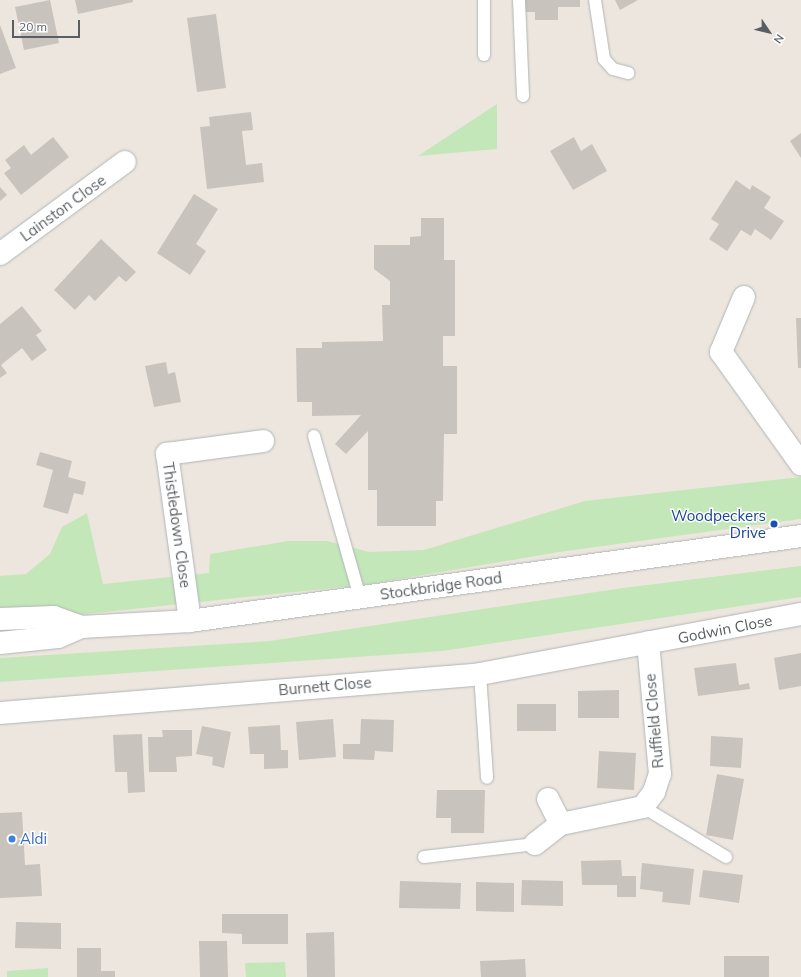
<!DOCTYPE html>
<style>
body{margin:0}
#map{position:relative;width:801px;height:977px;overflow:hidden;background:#ede6de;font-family:Mulish,sans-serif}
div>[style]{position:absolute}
.green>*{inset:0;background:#c3e7b8}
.building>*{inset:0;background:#c9c3bd}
.roads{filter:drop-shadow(0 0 1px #b0b5b8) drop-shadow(0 0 1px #b0b5b8)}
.lane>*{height:12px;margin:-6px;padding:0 6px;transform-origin:6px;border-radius:6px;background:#fff}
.street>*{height:22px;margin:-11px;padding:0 11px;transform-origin:11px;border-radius:11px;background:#fff}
.secondary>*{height:22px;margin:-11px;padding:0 11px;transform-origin:11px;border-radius:11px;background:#fff}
.dots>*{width:11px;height:11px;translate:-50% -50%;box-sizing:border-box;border:2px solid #fff;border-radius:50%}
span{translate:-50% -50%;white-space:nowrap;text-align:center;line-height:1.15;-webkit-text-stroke:3px #fff;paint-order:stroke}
.street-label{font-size:15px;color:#585e61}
.transit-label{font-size:15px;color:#164399}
.right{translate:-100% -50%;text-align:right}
.shop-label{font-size:15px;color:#366cbe}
.left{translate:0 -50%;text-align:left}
.north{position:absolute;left:749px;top:12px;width:40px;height:40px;-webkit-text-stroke:3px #fff;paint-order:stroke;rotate:125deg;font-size:11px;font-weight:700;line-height:16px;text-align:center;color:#585e61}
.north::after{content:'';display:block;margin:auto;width:14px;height:18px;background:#585e61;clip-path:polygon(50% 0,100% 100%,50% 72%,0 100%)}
.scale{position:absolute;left:12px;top:20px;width:68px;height:18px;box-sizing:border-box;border:2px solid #585e61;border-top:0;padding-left:5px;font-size:12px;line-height:14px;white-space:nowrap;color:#585e61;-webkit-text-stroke:3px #fff;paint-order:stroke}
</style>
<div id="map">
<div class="green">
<i style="clip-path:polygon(497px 104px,497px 149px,418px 156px)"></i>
<i style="clip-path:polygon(801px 477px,801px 519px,559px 552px,370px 584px,77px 615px,0 612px,0 576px,26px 574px,50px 554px,62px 527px,87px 513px,103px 584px,209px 573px,210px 554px,288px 541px,327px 541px,369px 552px,424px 550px,585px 501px)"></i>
<i style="clip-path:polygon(801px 566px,801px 597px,442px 651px,0 682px,0 658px,270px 641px,623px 588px)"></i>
<i style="clip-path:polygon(285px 962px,286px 977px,246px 977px,245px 963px)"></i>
<i style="clip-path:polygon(48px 968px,48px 977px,7px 977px,7px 971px)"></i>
</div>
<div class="building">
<i style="clip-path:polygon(50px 0,59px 43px,24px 50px,15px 7px)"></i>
<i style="clip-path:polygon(75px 0,133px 0,133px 2px,78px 14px)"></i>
<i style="clip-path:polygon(524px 0,580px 0,580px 7px,558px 7px,558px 20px,535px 20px,535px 12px,524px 12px)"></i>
<i style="clip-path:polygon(615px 0,638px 0,620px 10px)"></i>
<i style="clip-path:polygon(216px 14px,226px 88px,197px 92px,187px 18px)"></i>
<i style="clip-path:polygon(0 25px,16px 68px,0 74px)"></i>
<i style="clip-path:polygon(251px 112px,253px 130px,242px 131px,246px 165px,262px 163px,264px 182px,207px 189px,200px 127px,210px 126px,209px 117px)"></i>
<i style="clip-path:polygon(801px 133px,801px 158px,790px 141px)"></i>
<i style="clip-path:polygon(53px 137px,69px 157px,21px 195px,4px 173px,11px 168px,5px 160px,24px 145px,31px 155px)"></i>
<i style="clip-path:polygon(574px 137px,581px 151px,592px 144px,607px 171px,573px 190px,550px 151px)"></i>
<i style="clip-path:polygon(736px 180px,750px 190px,752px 185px,771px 197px,764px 208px,784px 221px,771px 240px,755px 229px,751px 236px,741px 230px,727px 251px,709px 239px,719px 224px,711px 219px)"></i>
<i style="clip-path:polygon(0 187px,7px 195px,0 201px)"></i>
<i style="clip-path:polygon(194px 194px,218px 209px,196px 244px,206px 251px,190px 275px,157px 253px)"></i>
<i style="clip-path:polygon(421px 218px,444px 218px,444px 260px,455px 260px,455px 336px,443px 336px,443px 366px,457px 366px,457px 434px,444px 434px,443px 501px,436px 501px,436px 526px,377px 526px,377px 490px,368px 490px,368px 431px,346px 454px,335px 444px,361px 415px,312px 416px,312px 402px,297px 402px,296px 348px,322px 348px,322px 342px,383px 341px,382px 305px,390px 305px,390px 281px,374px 269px,374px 245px,410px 245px,410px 237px,421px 236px)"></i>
<i style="clip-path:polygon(101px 239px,136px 272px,126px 282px,119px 276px,95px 301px,89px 295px,75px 310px,54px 290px)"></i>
<i style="clip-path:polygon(22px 306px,42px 331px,36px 335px,47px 350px,32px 361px,22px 348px,1px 365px,7px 373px,0 378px,0 324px)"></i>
<i style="clip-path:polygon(796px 318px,801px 318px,801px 368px,798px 368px)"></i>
<i style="clip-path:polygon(166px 362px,168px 374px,175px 372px,181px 402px,154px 407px,145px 366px)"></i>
<i style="clip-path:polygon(40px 452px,72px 461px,68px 477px,86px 482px,83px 495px,74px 493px,68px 514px,43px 507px,53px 470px,36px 465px)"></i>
<i style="clip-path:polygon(801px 653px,801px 686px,779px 690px,774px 658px)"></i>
<i style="clip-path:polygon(736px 663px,739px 685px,749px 683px,750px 689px,698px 696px,694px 668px)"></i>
<i style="clip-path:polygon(619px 690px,619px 718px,578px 718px,578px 691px)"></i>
<i style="clip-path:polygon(517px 704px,556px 704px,556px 731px,517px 731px)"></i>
<i style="clip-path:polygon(333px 719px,336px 757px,299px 760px,296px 722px)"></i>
<i style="clip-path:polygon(361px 719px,394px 720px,393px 752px,375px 751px,374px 760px,343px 759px,343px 744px,360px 744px)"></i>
<i style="clip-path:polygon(280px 725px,281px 750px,288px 750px,288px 768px,264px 769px,264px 754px,250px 754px,248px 727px)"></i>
<i style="clip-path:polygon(202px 726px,231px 732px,224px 768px,212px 765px,213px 757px,196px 754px)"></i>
<i style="clip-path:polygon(162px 730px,192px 730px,192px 756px,176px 757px,177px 772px,149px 772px,148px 737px,163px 737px)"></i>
<i style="clip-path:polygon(142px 734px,145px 792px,128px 793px,127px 772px,115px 772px,113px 735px)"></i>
<i style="clip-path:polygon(711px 736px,743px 738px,741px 768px,710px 766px)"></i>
<i style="clip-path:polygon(599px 751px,636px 753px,634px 790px,597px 788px)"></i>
<i style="clip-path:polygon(717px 774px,744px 779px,733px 840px,706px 835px)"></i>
<i style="clip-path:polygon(437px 790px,485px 790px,484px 833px,451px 833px,451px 818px,436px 818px)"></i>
<i style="clip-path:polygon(22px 812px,25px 865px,40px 864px,42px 896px,0 898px,0 813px)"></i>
<i style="clip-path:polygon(621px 860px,622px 876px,636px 876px,636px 897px,617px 897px,617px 885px,582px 885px,581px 861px)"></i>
<i style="clip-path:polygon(642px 863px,694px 869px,690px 905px,662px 902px,663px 892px,640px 889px)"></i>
<i style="clip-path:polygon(703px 870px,743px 875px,739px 903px,699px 897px)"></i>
<i style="clip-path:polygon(522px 880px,563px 881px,563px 906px,521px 905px)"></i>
<i style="clip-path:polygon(400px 881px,461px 883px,460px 909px,399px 908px)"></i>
<i style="clip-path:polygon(476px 882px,514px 883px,514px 912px,476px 911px)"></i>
<i style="clip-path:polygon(222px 914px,288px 914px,288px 944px,242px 944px,242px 934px,222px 933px)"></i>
<i style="clip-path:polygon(16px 922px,61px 923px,61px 949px,15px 948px)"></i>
<i style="clip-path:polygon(334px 932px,335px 977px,307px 977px,306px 933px)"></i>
<i style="clip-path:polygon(199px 941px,227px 941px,228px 977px,200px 977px)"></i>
<i style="clip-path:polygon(77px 948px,101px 948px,101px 971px,115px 971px,115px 977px,77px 977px)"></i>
<i style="clip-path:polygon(724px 956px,769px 956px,769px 977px,724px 977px)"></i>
<i style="clip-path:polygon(525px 959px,526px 977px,481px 977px,480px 961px)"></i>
</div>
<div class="roads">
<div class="lane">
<i style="left:484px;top:0;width:55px;rotate:90deg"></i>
<i style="left:519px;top:0;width:96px;rotate:87.6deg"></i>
<i style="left:595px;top:0;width:60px;rotate:81.3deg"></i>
<i style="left:604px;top:59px;width:13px;rotate:48deg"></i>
<i style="left:613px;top:69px;width:16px;rotate:15deg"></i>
<i style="left:314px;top:436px;width:167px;rotate:74.1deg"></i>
<i style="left:480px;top:674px;width:104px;rotate:86.1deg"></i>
<i style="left:643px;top:807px;width:97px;rotate:31.1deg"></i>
<i style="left:424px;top:857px;width:112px;rotate:-6.7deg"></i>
</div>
<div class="street">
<i style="left:0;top:254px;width:155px;rotate:-36.4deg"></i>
<i style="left:744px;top:297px;width:60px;rotate:112.7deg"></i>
<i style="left:721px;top:352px;width:138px;rotate:54.5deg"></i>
<i style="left:190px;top:621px;width:169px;rotate:-97.8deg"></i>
<i style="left:167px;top:454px;width:97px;rotate:-7.7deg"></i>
<i style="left:0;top:713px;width:482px;rotate:-4.6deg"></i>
<i style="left:480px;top:674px;width:327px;rotate:-10.6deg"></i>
<i style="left:548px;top:799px;width:28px;rotate:63deg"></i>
<i style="left:535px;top:844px;width:33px;rotate:-38deg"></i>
<i style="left:561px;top:824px;width:84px;rotate:-11.7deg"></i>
<i style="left:643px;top:807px;width:19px;rotate:-54deg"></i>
<i style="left:654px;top:792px;width:19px;rotate:-72deg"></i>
<i style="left:660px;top:774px;width:132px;rotate:-95.2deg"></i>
</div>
<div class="secondary">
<i style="left:0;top:619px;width:54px;rotate:-2.1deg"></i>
<i style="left:54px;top:617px;width:29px;rotate:20deg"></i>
<i style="left:0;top:643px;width:58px;rotate:-5.9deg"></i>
<i style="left:58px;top:637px;width:25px;rotate:-23deg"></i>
<i style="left:81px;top:627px;width:109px;rotate:-3.2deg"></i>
<i style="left:190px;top:621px;width:617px;rotate:-7.92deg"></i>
</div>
</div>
<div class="dots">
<i style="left:774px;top:524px;background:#1a4fb4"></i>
<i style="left:12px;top:839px;background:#3f7fe0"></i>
</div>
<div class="street-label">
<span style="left:63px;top:208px;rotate:-36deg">Lainston Close</span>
<span style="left:177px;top:525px;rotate:82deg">Thistledown Close</span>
<span style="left:441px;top:586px;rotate:-8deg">Stockbridge Road</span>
<span style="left:725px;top:629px;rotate:-11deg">Godwin Close</span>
<span style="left:325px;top:686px;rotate:-5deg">Burnett Close</span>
<span style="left:654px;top:721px;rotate:-95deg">Ruffield Close</span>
</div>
<div class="transit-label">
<span class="right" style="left:766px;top:524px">Woodpeckers<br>Drive</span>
</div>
<div class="shop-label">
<span class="left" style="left:20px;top:839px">Aldi</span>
</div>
<div class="north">N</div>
<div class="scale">20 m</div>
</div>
